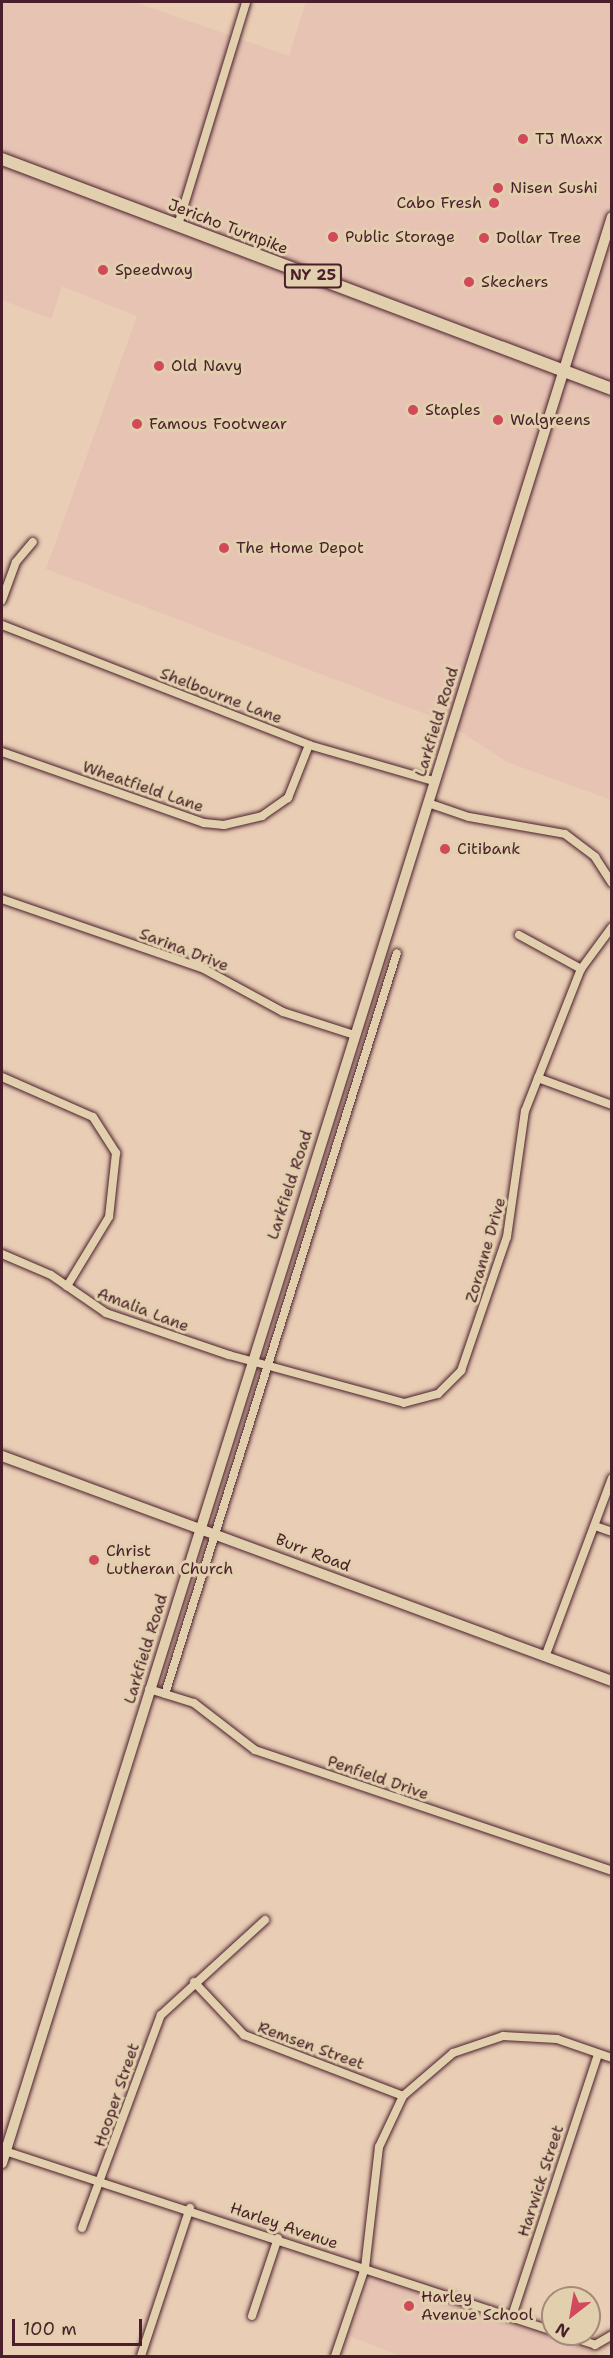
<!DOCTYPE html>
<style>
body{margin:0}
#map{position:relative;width:613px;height:2358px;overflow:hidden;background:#e9cdb5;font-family:"Shantell Sans",sans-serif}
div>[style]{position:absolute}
.built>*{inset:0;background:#e6c3b3}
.roads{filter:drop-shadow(0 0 2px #4a1f2b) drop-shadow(0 0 2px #4a1f2b)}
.street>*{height:8px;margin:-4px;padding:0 4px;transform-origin:4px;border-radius:4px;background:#e2cfad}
.secondary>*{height:10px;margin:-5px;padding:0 5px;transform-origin:5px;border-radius:5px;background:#e2cfad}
.primary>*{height:12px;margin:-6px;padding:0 6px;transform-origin:6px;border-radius:6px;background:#e2cfad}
.dots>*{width:16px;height:16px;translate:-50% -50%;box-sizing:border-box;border:3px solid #e2cfad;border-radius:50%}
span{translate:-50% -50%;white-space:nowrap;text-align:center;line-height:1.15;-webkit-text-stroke:6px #e2cfad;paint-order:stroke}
.shield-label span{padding:2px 4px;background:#e2cfad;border:2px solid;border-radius:4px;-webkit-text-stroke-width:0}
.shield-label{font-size:15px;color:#4a1f2b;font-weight:700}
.poi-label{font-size:16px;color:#4a1f2b}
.left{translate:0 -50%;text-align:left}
.right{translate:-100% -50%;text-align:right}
.street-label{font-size:16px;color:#4a1f2b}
.frame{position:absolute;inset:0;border:3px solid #4a1f2b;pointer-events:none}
.north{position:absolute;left:541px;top:2286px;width:60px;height:60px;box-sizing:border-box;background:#e2cfad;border:2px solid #a58979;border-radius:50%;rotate:211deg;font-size:16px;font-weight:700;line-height:24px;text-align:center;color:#4a1f2b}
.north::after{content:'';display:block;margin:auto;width:21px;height:27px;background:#d1495b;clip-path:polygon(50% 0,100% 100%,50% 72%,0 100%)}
.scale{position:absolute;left:12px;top:2319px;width:130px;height:27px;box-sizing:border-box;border:3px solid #4a1f2b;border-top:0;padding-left:8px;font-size:18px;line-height:21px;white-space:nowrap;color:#4a1f2b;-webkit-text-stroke:4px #e2cfad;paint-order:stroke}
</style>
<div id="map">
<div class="built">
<i style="clip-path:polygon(2px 2px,134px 2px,289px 56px,306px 2px,611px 2px,611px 800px,507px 762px,444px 721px,46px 569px,137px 316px,62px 286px,51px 319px,2px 300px)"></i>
<i style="clip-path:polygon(371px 2276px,603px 2356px,400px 2356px,350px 2336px)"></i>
</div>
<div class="roads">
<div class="street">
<i style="left:178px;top:225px;width:233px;rotate:-73deg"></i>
<i style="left:2px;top:600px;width:40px;rotate:-69.8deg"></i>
<i style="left:16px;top:562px;width:26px;rotate:-50deg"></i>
<i style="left:2px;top:625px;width:330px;rotate:21.3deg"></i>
<i style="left:309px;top:745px;width:130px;rotate:16.1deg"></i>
<i style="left:2px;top:752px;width:214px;rotate:19.4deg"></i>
<i style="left:204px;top:823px;width:20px;rotate:6deg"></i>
<i style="left:224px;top:825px;width:39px;rotate:-13deg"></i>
<i style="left:262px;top:816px;width:32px;rotate:-35deg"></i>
<i style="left:288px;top:798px;width:57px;rotate:-68.4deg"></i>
<i style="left:428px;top:803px;width:43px;rotate:18.9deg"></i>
<i style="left:469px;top:817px;width:97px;rotate:10deg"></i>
<i style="left:565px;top:834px;width:38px;rotate:37deg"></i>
<i style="left:595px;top:857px;width:31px;rotate:57deg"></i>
<i style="left:2px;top:899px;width:214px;rotate:19.1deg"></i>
<i style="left:204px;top:969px;width:90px;rotate:28.6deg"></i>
<i style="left:283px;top:1012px;width:75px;rotate:17.9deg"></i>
<i style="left:519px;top:935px;width:71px;rotate:28.7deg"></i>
<i style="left:2px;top:1077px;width:99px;rotate:23.7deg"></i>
<i style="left:93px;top:1117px;width:43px;rotate:57.4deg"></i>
<i style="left:116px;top:1153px;width:64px;rotate:96.2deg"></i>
<i style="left:109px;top:1217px;width:81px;rotate:121.3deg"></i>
<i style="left:538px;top:1078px;width:79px;rotate:20deg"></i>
<i style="left:2px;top:1254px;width:53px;rotate:23.2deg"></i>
<i style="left:51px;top:1275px;width:67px;rotate:34.6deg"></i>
<i style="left:106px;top:1313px;width:130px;rotate:18.9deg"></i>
<i style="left:229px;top:1355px;width:181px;rotate:15.3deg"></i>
<i style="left:404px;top:1403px;width:35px;rotate:-15deg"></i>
<i style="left:438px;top:1394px;width:33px;rotate:-45deg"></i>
<i style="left:461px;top:1371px;width:142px;rotate:-71.1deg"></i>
<i style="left:507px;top:1237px;width:127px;rotate:-81.9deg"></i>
<i style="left:525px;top:1111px;width:153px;rotate:-68.5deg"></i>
<i style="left:581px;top:969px;width:52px;rotate:-53.6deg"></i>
<i style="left:595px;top:1526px;width:18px;rotate:19deg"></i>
<i style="left:545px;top:1657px;width:191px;rotate:-69.5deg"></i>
<i style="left:149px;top:1689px;width:47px;rotate:17.3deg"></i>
<i style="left:194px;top:1703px;width:77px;rotate:37.6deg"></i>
<i style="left:255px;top:1750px;width:377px;rotate:18.7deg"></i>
<i style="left:165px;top:1694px;width:776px;rotate:-72.62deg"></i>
<i style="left:194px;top:1982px;width:73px;rotate:46.7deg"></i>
<i style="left:244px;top:2035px;width:170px;rotate:21deg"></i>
<i style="left:2px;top:2150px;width:580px;rotate:18.19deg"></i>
<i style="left:82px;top:2228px;width:227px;rotate:-69.7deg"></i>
<i style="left:161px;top:2015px;width:141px;rotate:-42.4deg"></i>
<i style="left:252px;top:2316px;width:82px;rotate:-71.6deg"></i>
<i style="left:512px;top:2316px;width:276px;rotate:-71.8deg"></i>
<i style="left:562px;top:2334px;width:35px;rotate:18deg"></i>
<i style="left:595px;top:2345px;width:20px;rotate:-30deg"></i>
<i style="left:141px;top:2356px;width:156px;rotate:-71.7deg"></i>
<i style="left:335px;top:2356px;width:93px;rotate:-71.2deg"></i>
<i style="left:365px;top:2268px;width:122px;rotate:-83.4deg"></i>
<i style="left:379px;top:2147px;width:56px;rotate:-64.8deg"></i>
<i style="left:403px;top:2096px;width:66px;rotate:-40.7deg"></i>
<i style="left:453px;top:2053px;width:53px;rotate:-18.8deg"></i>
<i style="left:503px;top:2036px;width:54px;rotate:3.2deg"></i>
<i style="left:557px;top:2039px;width:58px;rotate:19.1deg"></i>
</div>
<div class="secondary">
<i style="left:2px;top:1456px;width:650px;rotate:20.25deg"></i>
<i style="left:2px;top:2163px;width:2039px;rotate:-72.6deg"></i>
</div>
<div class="primary">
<i style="left:2px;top:159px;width:652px;rotate:20.66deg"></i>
</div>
</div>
<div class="dots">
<i style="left:523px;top:139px;background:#d1495b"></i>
<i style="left:498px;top:188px;background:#d1495b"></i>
<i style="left:494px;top:203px;background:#d1495b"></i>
<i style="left:333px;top:237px;background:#d1495b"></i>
<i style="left:484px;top:238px;background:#d1495b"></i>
<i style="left:103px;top:270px;background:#d1495b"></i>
<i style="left:469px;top:282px;background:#d1495b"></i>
<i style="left:159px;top:366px;background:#d1495b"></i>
<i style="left:413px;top:410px;background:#d1495b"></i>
<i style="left:498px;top:420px;background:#d1495b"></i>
<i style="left:137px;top:424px;background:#d1495b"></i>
<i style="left:224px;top:548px;background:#d1495b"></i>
<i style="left:445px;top:849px;background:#d1495b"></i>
<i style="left:94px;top:1560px;background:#d1495b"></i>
<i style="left:409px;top:2306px;background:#d1495b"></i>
</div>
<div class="shield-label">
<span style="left:313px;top:276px">NY 25</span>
</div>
<div class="poi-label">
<span class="left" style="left:535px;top:139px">TJ Maxx</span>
<span class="left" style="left:510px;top:188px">Nisen Sushi</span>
<span class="right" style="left:482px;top:203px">Cabo Fresh</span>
<span class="left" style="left:345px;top:237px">Public Storage</span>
<span class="left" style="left:496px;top:238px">Dollar Tree</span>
<span class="left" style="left:115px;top:270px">Speedway</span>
<span class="left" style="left:481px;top:282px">Skechers</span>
<span class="left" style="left:171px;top:366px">Old Navy</span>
<span class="left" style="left:425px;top:410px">Staples</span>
<span class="left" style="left:510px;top:420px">Walgreens</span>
<span class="left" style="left:149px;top:424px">Famous Footwear</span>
<span class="left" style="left:236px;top:548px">The Home Depot</span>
<span class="left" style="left:457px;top:849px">Citibank</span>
<span class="left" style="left:106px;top:1560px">Christ<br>Lutheran Church</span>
<span class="left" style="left:421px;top:2306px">Harley<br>Avenue School</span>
</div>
<div class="street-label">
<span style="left:228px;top:227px;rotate:21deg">Jericho Turnpike</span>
<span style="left:221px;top:696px;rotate:21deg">Shelbourne Lane</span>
<span style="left:437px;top:722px;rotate:-73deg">Larkfield Road</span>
<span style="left:143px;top:787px;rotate:19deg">Wheatfield Lane</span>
<span style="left:184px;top:950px;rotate:21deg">Sarina Drive</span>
<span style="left:290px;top:1185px;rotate:-72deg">Larkfield Road</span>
<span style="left:486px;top:1250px;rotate:-74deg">Zoranne Drive</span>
<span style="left:143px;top:1310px;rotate:21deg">Amalia Lane</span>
<span style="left:313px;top:1553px;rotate:21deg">Burr Road</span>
<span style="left:146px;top:1649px;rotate:-73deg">Larkfield Road</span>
<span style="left:378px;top:1778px;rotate:19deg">Penfield Drive</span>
<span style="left:311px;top:2046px;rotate:20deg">Remsen Street</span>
<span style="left:117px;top:2095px;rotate:-71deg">Hooper Street</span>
<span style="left:541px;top:2181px;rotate:-72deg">Harwick Street</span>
<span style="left:284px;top:2226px;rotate:19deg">Harley Avenue</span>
</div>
<div class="frame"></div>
<div class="north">N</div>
<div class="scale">100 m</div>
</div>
